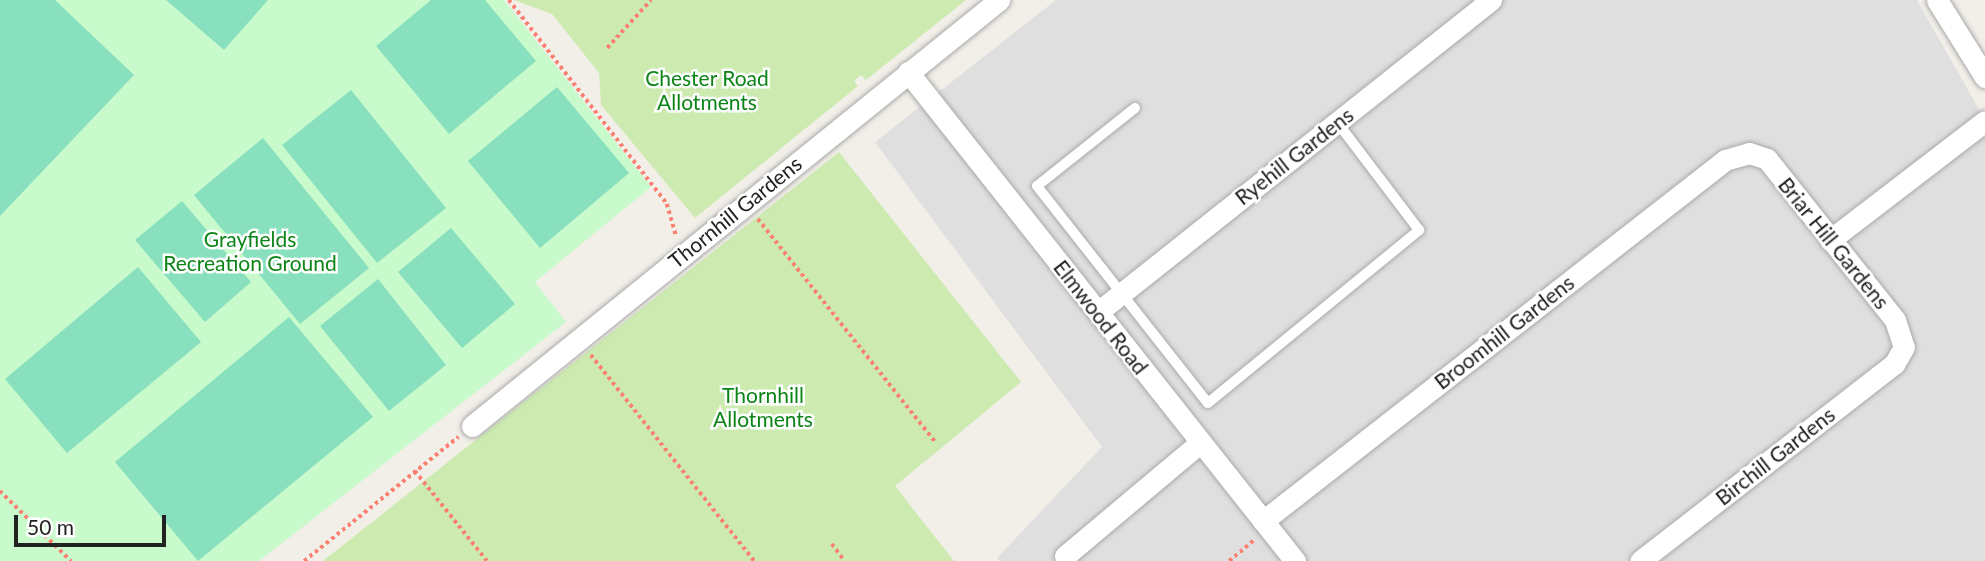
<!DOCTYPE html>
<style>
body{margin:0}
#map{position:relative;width:1985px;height:561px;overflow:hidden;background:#f2efe9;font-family:Lato,sans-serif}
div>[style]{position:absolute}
.residential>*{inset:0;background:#e0dfdf}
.grass>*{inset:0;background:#cdebb0}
.park>*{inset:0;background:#c8facc}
.pitch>*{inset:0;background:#88e0be}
.path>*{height:3.5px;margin-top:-1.75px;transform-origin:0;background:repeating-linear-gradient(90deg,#fa8072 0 3.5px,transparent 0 7px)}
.roads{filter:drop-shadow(0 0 2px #a9a9a9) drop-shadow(0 0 2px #a9a9a9)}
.lane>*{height:10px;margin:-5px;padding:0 5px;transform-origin:5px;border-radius:5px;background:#fff}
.street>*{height:21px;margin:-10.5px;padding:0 10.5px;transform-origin:10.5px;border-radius:10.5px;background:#fff}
span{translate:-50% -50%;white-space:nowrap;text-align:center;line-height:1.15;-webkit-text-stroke:5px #fff;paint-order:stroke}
.park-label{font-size:21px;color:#0c8416}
.street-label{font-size:21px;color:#222}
.scale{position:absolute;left:14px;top:515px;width:152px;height:32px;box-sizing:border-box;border:4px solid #222;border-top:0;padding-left:9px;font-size:21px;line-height:24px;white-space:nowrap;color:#222;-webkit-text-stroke:5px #fff;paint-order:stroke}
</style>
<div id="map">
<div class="residential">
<i style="clip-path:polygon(1056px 0,1917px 0,1985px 120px,1985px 561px,1000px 561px,997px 558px,1102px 447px,875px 142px)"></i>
</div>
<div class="grass">
<i style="clip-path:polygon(514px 0,966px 0,866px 80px,861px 75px,854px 81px,858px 86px,695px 218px,601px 105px,599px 73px,552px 14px)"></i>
<i style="clip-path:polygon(839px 152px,1021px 382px,895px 486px,954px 561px,323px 561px)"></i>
</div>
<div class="park">
<i style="clip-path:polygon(0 0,504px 0,651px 187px,535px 282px,566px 322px,259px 561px,0 561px)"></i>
</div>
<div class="pitch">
<i style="clip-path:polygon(0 0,55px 0,134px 75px,0 216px)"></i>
<i style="clip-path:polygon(166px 0,268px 0,224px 50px)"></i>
<i style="clip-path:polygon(431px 0,485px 0,536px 61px,449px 134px,376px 46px)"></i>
<i style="clip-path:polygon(557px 87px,629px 173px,540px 248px,468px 161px)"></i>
<i style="clip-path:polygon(351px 90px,446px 208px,377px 263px,282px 145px)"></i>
<i style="clip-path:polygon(263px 138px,369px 268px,300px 324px,194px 195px)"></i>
<i style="clip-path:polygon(182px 201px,251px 282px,205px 322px,135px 240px)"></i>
<i style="clip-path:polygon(451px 228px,515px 304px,462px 348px,398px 272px)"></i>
<i style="clip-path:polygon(138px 267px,201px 342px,67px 453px,5px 379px)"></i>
<i style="clip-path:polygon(378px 279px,446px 365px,389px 411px,320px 326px)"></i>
<i style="clip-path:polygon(289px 317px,373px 417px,198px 561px,115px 462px)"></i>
</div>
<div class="path">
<i style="left:509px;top:0;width:258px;rotate:52.2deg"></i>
<i style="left:667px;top:204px;width:33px;rotate:74deg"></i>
<i style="left:607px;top:48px;width:65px;rotate:-47.5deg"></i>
<i style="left:758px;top:219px;width:286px;rotate:51.5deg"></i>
<i style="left:591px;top:355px;width:263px;rotate:51.6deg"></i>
<i style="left:415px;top:471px;width:115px;rotate:51.3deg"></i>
<i style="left:0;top:491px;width:100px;rotate:44.6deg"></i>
<i style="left:832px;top:544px;width:21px;rotate:53deg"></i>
<i style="left:304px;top:561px;width:198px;rotate:-38.8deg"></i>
<i style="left:1229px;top:561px;width:33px;rotate:-40deg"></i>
</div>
<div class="roads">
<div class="lane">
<i style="left:1135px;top:108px;width:125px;rotate:141.5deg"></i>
<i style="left:1037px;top:186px;width:276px;rotate:51.8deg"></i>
<i style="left:1208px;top:403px;width:273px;rotate:-39.3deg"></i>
<i style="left:1419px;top:230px;width:136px;rotate:-127.2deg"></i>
</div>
<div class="street">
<i style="left:1937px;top:0;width:91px;rotate:58.1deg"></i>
<i style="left:908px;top:72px;width:624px;rotate:51.64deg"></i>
<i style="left:1830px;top:240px;width:195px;rotate:-37.5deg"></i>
<i style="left:1098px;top:312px;width:502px;rotate:-38.45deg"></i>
<i style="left:472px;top:426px;width:678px;rotate:-38.95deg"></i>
<i style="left:1263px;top:521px;width:586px;rotate:-38deg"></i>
<i style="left:1725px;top:160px;width:25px;rotate:-16deg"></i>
<i style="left:1749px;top:153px;width:19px;rotate:18deg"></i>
<i style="left:1767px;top:159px;width:206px;rotate:51.5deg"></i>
<i style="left:1895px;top:320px;width:28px;rotate:72deg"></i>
<i style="left:1904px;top:347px;width:20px;rotate:120deg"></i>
<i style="left:1894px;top:364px;width:321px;rotate:142.2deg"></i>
<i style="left:1065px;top:556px;width:177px;rotate:-40deg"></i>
</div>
</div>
<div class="park-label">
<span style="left:707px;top:90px">Chester Road<br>Allotments</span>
<span style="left:250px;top:251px">Grayfields<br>Recreation Ground</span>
<span style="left:763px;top:407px">Thornhill<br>Allotments</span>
</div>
<div class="street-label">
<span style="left:1294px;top:156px;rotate:-38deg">Ryehill Gardens</span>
<span style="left:735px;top:212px;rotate:-39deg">Thornhill Gardens</span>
<span style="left:1834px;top:243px;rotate:51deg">Briar Hill Gardens</span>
<span style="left:1101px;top:317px;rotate:52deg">Elmwood Road</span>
<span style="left:1504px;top:332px;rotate:-38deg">Broomhill Gardens</span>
<span style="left:1775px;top:456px;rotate:-38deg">Birchill Gardens</span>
</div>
<div class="scale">50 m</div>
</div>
